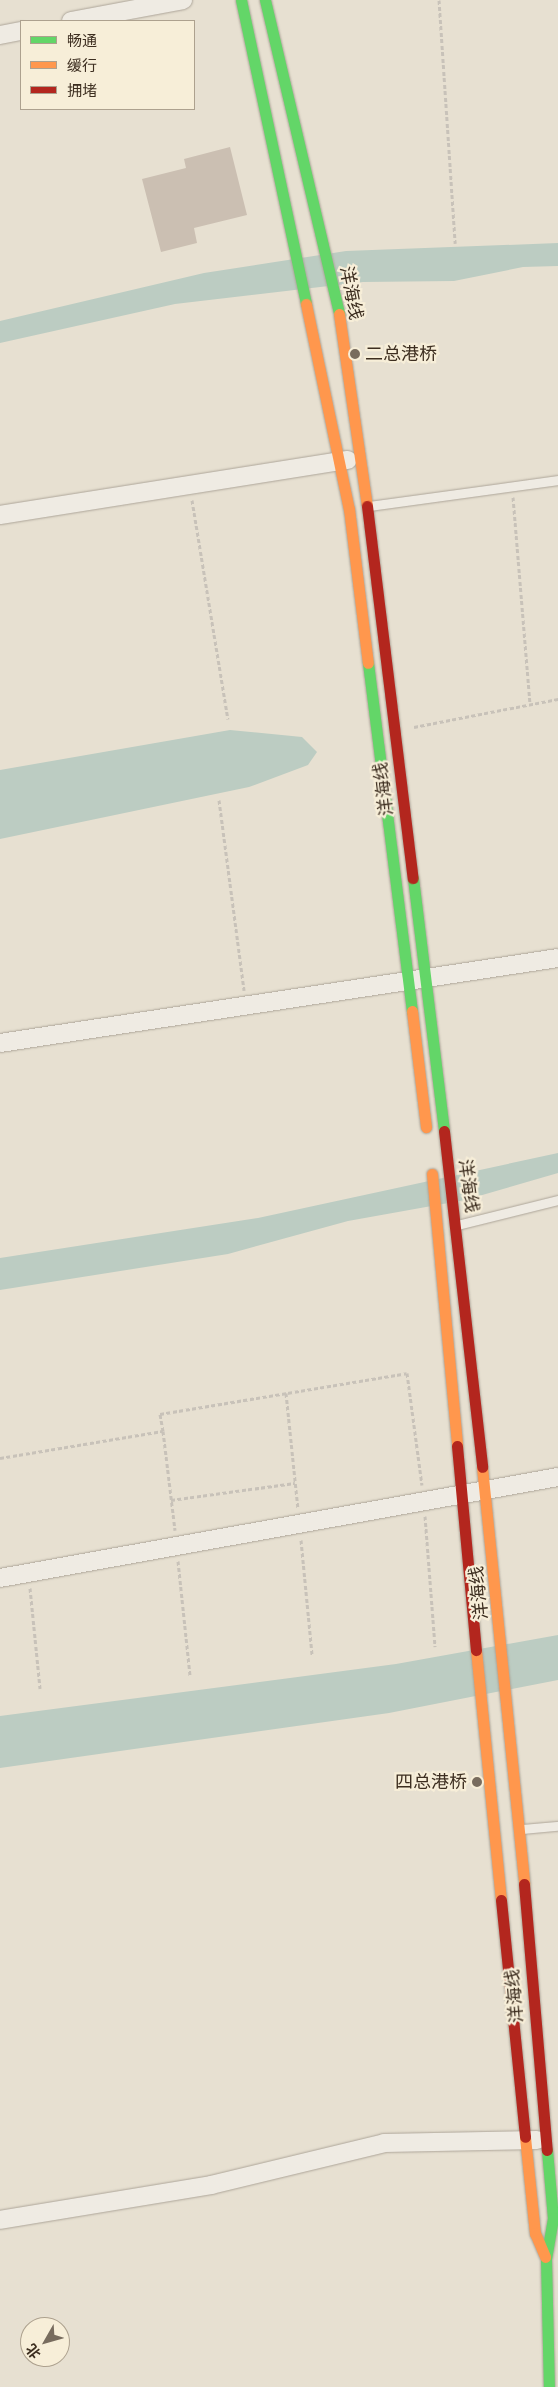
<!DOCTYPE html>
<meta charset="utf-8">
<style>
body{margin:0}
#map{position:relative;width:558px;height:2387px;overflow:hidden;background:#e7e0d1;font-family:"Zilla Slab","Noto Sans SC",serif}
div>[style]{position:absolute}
.water>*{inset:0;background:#bcccc2}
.building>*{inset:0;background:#cbbfb2}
.path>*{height:3px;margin-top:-1.5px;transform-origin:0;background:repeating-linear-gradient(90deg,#c8c2b9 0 4px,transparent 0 6.5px)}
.roads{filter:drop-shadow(0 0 1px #ada599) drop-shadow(0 0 1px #ada599)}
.lane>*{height:9px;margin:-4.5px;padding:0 4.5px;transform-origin:4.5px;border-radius:4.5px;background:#efebe3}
.street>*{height:18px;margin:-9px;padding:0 9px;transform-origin:9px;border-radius:9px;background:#efebe3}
.fast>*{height:11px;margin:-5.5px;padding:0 5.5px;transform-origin:5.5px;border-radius:5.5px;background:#63d668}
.slow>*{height:11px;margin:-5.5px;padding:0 5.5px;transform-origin:5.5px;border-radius:5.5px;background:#ff974d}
.jam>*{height:11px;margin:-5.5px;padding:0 5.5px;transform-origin:5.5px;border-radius:5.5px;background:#b3261e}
.dots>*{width:14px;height:14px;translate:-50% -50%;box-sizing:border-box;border:2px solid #f7eed8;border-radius:50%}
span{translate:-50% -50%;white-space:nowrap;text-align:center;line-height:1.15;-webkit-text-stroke:4.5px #f7eed8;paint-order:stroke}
.street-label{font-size:18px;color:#3d2e20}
.poi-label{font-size:18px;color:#3d2e20}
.left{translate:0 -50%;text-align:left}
.right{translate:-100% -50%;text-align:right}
.legend{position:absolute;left:20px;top:20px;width:175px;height:90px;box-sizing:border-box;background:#f7eed8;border:1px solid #ada18e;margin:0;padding:6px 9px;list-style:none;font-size:15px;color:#3d2e20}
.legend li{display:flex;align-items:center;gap:10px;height:25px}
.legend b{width:25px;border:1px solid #ada18e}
.north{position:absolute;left:20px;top:2317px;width:50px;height:50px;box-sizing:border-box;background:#f7eed8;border:1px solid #ada18e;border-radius:50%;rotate:232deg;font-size:14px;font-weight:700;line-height:20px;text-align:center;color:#3d2e20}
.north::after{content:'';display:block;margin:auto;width:18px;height:22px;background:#786c5e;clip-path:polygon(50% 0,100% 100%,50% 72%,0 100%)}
</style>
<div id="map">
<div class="water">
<i style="clip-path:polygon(558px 243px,558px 266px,523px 267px,454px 281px,363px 282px,175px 304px,0 343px,0 321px,204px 273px,346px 251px)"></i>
<i style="clip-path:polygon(230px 730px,302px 737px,317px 752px,308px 765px,249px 787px,0 839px,0 770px)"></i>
<i style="clip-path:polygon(558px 1153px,558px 1173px,465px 1200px,348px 1221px,228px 1254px,0 1290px,0 1258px,258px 1218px)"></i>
<i style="clip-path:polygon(558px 1635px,558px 1680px,389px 1713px,0 1768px,0 1716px,396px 1664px)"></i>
</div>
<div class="building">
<i style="clip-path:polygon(230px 147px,247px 215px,194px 228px,197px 243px,161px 252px,142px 179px,186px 168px,184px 159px)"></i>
</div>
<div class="path">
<i style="left:439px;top:0;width:244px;rotate:86.2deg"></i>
<i style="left:513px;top:497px;width:208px;rotate:85.3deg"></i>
<i style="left:192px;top:500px;width:222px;rotate:80.7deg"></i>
<i style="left:414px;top:727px;width:147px;rotate:-11deg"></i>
<i style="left:219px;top:800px;width:192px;rotate:82.5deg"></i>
<i style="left:286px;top:1393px;width:117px;rotate:84.1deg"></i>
<i style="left:163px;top:1431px;width:100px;rotate:83.1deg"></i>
<i style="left:0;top:1458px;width:165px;rotate:-9.4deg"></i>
<i style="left:163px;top:1431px;width:17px;rotate:-100deg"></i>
<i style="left:160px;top:1414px;width:250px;rotate:-9.4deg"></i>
<i style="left:407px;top:1373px;width:113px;rotate:82.4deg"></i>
<i style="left:171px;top:1500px;width:125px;rotate:-7.8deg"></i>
<i style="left:425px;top:1516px;width:131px;rotate:85.6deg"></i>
<i style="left:301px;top:1540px;width:116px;rotate:84.5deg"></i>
<i style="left:178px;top:1561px;width:116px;rotate:84deg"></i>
<i style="left:30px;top:1588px;width:101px;rotate:84.3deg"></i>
</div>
<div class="roads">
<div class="lane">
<i style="left:369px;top:506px;width:191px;rotate:-7.8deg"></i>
<i style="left:457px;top:1225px;width:104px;rotate:-13.9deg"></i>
<i style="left:521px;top:1829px;width:37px;rotate:-5deg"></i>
</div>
<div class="street">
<i style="left:71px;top:21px;width:114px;rotate:-10.6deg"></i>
<i style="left:0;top:35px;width:21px;rotate:-11deg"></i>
<i style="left:0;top:515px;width:352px;rotate:-9deg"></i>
<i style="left:0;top:1043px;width:564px;rotate:-8.66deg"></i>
<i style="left:0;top:1578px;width:567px;rotate:-10.26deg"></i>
<i style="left:0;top:2220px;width:214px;rotate:-9.4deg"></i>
<i style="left:211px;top:2185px;width:178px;rotate:-13.6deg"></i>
<i style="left:384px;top:2143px;width:153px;rotate:-1.1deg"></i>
</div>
<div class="fast">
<i style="left:241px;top:0;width:311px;rotate:77.9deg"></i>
<i style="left:265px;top:0;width:323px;rotate:76.7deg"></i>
<i style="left:368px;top:663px;width:351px;rotate:82.8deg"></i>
<i style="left:413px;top:878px;width:255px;rotate:83deg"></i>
<i style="left:547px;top:2150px;width:68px;rotate:85deg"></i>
<i style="left:553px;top:2218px;width:42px;rotate:99.7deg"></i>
<i style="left:546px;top:2259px;width:128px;rotate:88.7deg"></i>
</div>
<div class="slow">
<i style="left:306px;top:304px;width:209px;rotate:78.2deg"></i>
<i style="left:349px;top:509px;width:155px;rotate:83deg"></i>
<i style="left:339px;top:314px;width:194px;rotate:81.7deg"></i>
<i style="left:412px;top:1011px;width:117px;rotate:83.1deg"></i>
<i style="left:432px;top:1174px;width:273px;rotate:84.7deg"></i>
<i style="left:482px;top:1467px;width:419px;rotate:84.2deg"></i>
<i style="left:476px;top:1650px;width:251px;rotate:84.3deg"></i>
<i style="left:525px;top:2137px;width:97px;rotate:84.1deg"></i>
<i style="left:535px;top:2233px;width:26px;rotate:67deg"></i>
</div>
<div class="jam">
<i style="left:367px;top:506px;width:375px;rotate:83deg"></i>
<i style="left:444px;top:1131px;width:338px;rotate:83.5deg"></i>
<i style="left:457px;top:1446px;width:205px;rotate:84.7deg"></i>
<i style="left:524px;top:1884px;width:267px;rotate:85.1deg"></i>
<i style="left:501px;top:1900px;width:238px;rotate:84.2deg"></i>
</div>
</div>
<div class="dots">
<i style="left:355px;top:354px;background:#786c5e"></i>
<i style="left:477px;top:1782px;background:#786c5e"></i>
</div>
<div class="street-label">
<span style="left:351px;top:293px;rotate:79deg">洋海线</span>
<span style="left:384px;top:789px;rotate:-97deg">洋海线</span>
<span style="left:468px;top:1186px;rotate:82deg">洋海线</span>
<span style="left:479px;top:1593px;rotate:-96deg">洋海线</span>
<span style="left:515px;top:1996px;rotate:-95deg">洋海线</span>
</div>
<div class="poi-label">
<span class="left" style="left:365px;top:354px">二总港桥</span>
<span class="right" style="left:467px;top:1782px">四总港桥</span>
</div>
<ul class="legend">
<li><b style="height:6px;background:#63d668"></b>畅通</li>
<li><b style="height:6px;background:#ff974d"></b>缓行</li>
<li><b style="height:6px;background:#b3261e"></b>拥堵</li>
</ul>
<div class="north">北</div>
</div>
